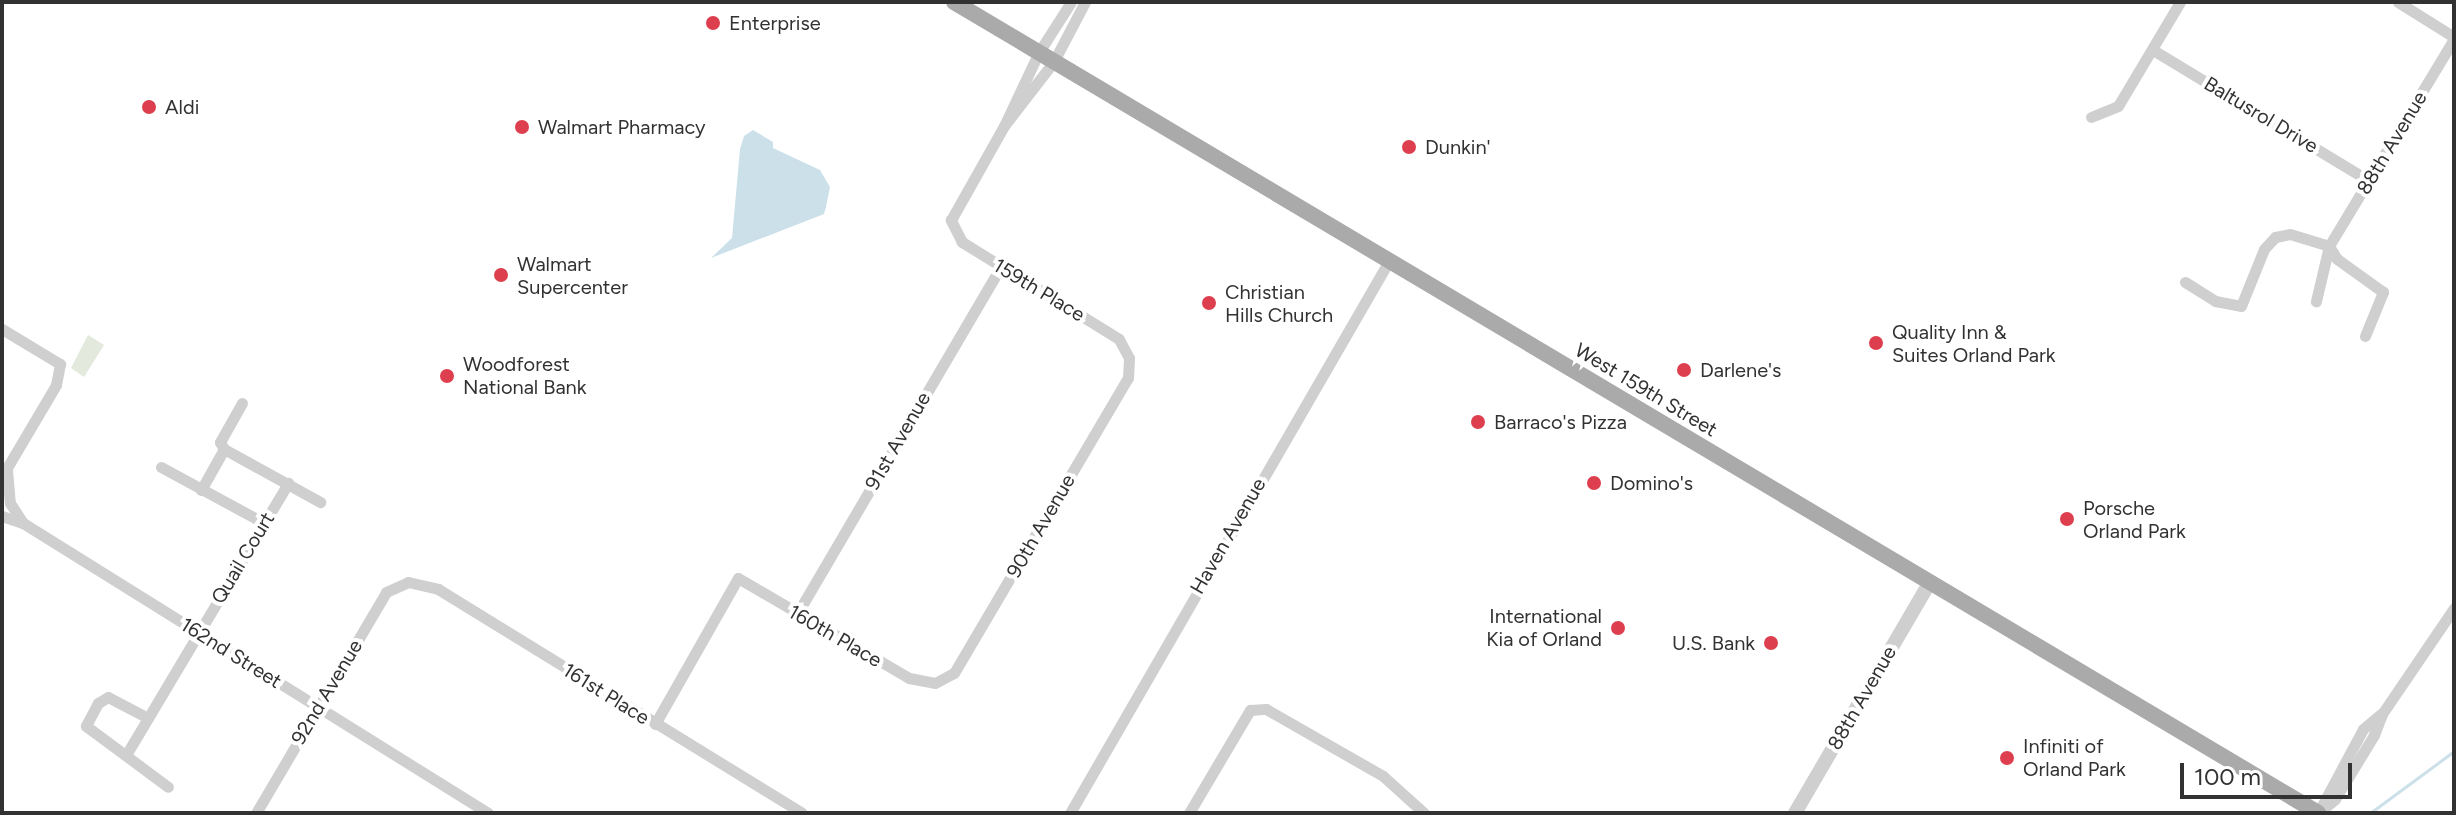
<!DOCTYPE html>
<style>
body{margin:0}
#map{position:relative;width:2456px;height:815px;overflow:hidden;background:#fff;font-family:Figtree,sans-serif}
div>[style]{position:absolute}
.green>*{inset:0;background:#e3e9dc}
.water>*{inset:0;background:#cce0ea}
.stream>*{height:3px;margin:-1.5px;padding:0 1.5px;transform-origin:1.5px;border-radius:1.5px;background:#cce0ea}
.minor>*{height:11px;margin:-5.5px;padding:0 5.5px;transform-origin:5.5px;border-radius:5.5px;background:#cfcfcf}
.tertiary>*{height:14px;margin:-7px;padding:0 7px;transform-origin:7px;border-radius:7px;background:#cfcfcf}
.primary>*{height:16px;margin:-8px;padding:0 8px;transform-origin:8px;border-radius:8px;background:#aaa}
.dots>*{width:22px;height:22px;translate:-50% -50%;box-sizing:border-box;border:4px solid #fff;border-radius:50%}
span{translate:-50% -50%;white-space:nowrap;text-align:center;line-height:1.15;-webkit-text-stroke:8px #fff;paint-order:stroke}
.poi-label{font-size:20px;color:#323232}
.left{translate:0 -50%;text-align:left}
.right{translate:-100% -50%;text-align:right}
.street-label{font-size:20px;color:#323232}
.frame{position:absolute;inset:0;border:4px solid #323232;pointer-events:none}
.scale{position:absolute;left:2180px;top:763px;width:172px;height:36px;box-sizing:border-box;border:4px solid #323232;border-top:0;padding-left:10px;font-size:24px;line-height:28px;white-space:nowrap;color:#323232;-webkit-text-stroke:6px #fff;paint-order:stroke}
</style>
<div id="map">
<div class="green">
<i style="clip-path:polygon(88px 335px,104px 345px,84px 377px,71px 368px)"></i>
</div>
<div class="water">
<i style="clip-path:polygon(753px 130px,773px 142px,773px 148px,820px 170px,830px 187px,826px 207px,824px 214px,711px 258px,732px 238px,740px 149px,744px 136px)"></i>
</div>
<div class="stream">
<i style="left:2370px;top:813px;width:104px;rotate:-36.4deg"></i>
</div>
<div class="minor">
<i style="left:2398px;top:2px;width:66px;rotate:32deg"></i>
<i style="left:2153px;top:50px;width:253px;rotate:31.2deg"></i>
<i style="left:2091px;top:117px;width:29px;rotate:-22deg"></i>
<i style="left:2118px;top:106px;width:121px;rotate:-59.2deg"></i>
<i style="left:1004px;top:126px;width:82px;rotate:-64.7deg"></i>
<i style="left:1039px;top:52px;width:59px;rotate:-57.4deg"></i>
<i style="left:2185px;top:282px;width:36px;rotate:32deg"></i>
<i style="left:2215px;top:301px;width:26px;rotate:11deg"></i>
<i style="left:2241px;top:306px;width:61px;rotate:-68deg"></i>
<i style="left:2264px;top:249px;width:16px;rotate:-47deg"></i>
<i style="left:2275px;top:237px;width:15px;rotate:-11deg"></i>
<i style="left:2290px;top:234px;width:41px;rotate:17.1deg"></i>
<i style="left:2329px;top:246px;width:57px;rotate:103.3deg"></i>
<i style="left:2px;top:329px;width:68px;rotate:31.1deg"></i>
<i style="left:60px;top:364px;width:21px;rotate:101deg"></i>
<i style="left:56px;top:385px;width:102px;rotate:120.6deg"></i>
<i style="left:2365px;top:336px;width:48px;rotate:-67.8deg"></i>
<i style="left:2383px;top:292px;width:57px;rotate:-144.3deg"></i>
<i style="left:2337px;top:259px;width:15px;rotate:-122deg"></i>
<i style="left:2329px;top:246px;width:242px;rotate:-58.9deg"></i>
<i style="left:242px;top:403px;width:45px;rotate:119.4deg"></i>
<i style="left:220px;top:442px;width:8px;rotate:60deg"></i>
<i style="left:224px;top:449px;width:110px;rotate:28.9deg"></i>
<i style="left:161px;top:467px;width:117px;rotate:28.5deg"></i>
<i style="left:7px;top:470px;width:33px;rotate:85deg"></i>
<i style="left:10px;top:503px;width:24px;rotate:57deg"></i>
<i style="left:23px;top:523px;width:548px;rotate:31.95deg"></i>
<i style="left:201px;top:490px;width:47px;rotate:-60.7deg"></i>
<i style="left:2px;top:516px;width:21px;rotate:19deg"></i>
<i style="left:797px;top:614px;width:401px;rotate:-59.6deg"></i>
<i style="left:148px;top:718px;width:45px;rotate:-152.3deg"></i>
<i style="left:108px;top:697px;width:12px;rotate:149deg"></i>
<i style="left:98px;top:703px;width:26px;rotate:118deg"></i>
<i style="left:86px;top:726px;width:102px;rotate:36.6deg"></i>
<i style="left:655px;top:724px;width:168px;rotate:-60.4deg"></i>
<i style="left:738px;top:578px;width:198px;rotate:30.3deg"></i>
<i style="left:909px;top:678px;width:26px;rotate:11deg"></i>
<i style="left:935px;top:683px;width:21px;rotate:-28deg"></i>
<i style="left:954px;top:673px;width:342px;rotate:-59.5deg"></i>
<i style="left:1128px;top:378px;width:20px;rotate:-87deg"></i>
<i style="left:1129px;top:358px;width:21px;rotate:-118deg"></i>
<i style="left:1119px;top:339px;width:185px;rotate:-148.3deg"></i>
<i style="left:962px;top:242px;width:25px;rotate:-117deg"></i>
<i style="left:951px;top:220px;width:108px;rotate:-60.6deg"></i>
<i style="left:1004px;top:126px;width:82px;rotate:-52.4deg"></i>
<i style="left:1054px;top:61px;width:67px;rotate:-62.3deg"></i>
<i style="left:126px;top:755px;width:317px;rotate:-59.2deg"></i>
<i style="left:256px;top:813px;width:256px;rotate:-59.5deg"></i>
<i style="left:386px;top:592px;width:24px;rotate:-24deg"></i>
<i style="left:408px;top:582px;width:31px;rotate:13deg"></i>
<i style="left:438px;top:589px;width:427px;rotate:31.6deg"></i>
<i style="left:1070px;top:813px;width:638px;rotate:-59.98deg"></i>
<i style="left:1189px;top:813px;width:120px;rotate:-59.4deg"></i>
<i style="left:1250px;top:710px;width:16px;rotate:-4deg"></i>
<i style="left:1266px;top:709px;width:135px;rotate:29.8deg"></i>
<i style="left:1383px;top:776px;width:55px;rotate:42.1deg"></i>
<i style="left:2318px;top:813px;width:22px;rotate:-39deg"></i>
<i style="left:2335px;top:799px;width:75px;rotate:-58.6deg"></i>
<i style="left:2374px;top:735px;width:22px;rotate:-69deg"></i>
<i style="left:2382px;top:714px;width:128px;rotate:-55.8deg"></i>
<i style="left:2318px;top:813px;width:95px;rotate:-61.8deg"></i>
<i style="left:2363px;top:729px;width:23px;rotate:-40deg"></i>
</div>
<div class="tertiary">
<i style="left:1795px;top:813px;width:268px;rotate:-59.7deg"></i>
</div>
<div class="primary">
<i style="left:954px;top:2px;width:1587px;rotate:30.73deg"></i>
</div>
<div class="dots">
<i style="left:713px;top:23px;background:#de3f4e"></i>
<i style="left:149px;top:107px;background:#de3f4e"></i>
<i style="left:522px;top:127px;background:#de3f4e"></i>
<i style="left:1409px;top:147px;background:#de3f4e"></i>
<i style="left:501px;top:275px;background:#de3f4e"></i>
<i style="left:1209px;top:303px;background:#de3f4e"></i>
<i style="left:1876px;top:343px;background:#de3f4e"></i>
<i style="left:1684px;top:370px;background:#de3f4e"></i>
<i style="left:447px;top:376px;background:#de3f4e"></i>
<i style="left:1478px;top:422px;background:#de3f4e"></i>
<i style="left:1594px;top:483px;background:#de3f4e"></i>
<i style="left:2067px;top:519px;background:#de3f4e"></i>
<i style="left:1618px;top:628px;background:#de3f4e"></i>
<i style="left:1771px;top:643px;background:#de3f4e"></i>
<i style="left:2007px;top:758px;background:#de3f4e"></i>
</div>
<div class="poi-label">
<span class="left" style="left:729px;top:23px">Enterprise</span>
<span class="left" style="left:165px;top:107px">Aldi</span>
<span class="left" style="left:538px;top:127px">Walmart Pharmacy</span>
<span class="left" style="left:1425px;top:147px">Dunkin'</span>
<span class="left" style="left:517px;top:276px">Walmart<br>Supercenter</span>
<span class="left" style="left:1225px;top:304px">Christian<br>Hills Church</span>
<span class="left" style="left:1892px;top:344px">Quality Inn &amp;<br>Suites Orland Park</span>
<span class="left" style="left:463px;top:376px">Woodforest<br>National Bank</span>
<span class="left" style="left:1700px;top:370px">Darlene's</span>
<span class="left" style="left:1494px;top:422px">Barraco's Pizza</span>
<span class="left" style="left:1610px;top:483px">Domino's</span>
<span class="left" style="left:2083px;top:520px">Porsche<br>Orland Park</span>
<span class="right" style="left:1602px;top:628px">International<br>Kia of Orland</span>
<span class="right" style="left:1755px;top:643px">U.S. Bank</span>
<span class="left" style="left:2023px;top:758px">Infiniti of<br>Orland Park</span>
</div>
<div class="street-label">
<span style="left:2261px;top:115px;rotate:31deg">Baltusrol Drive</span>
<span style="left:2392px;top:143px;rotate:-59deg">88th Avenue</span>
<span style="left:1039px;top:290px;rotate:31deg">159th Place</span>
<span style="left:1646px;top:390px;rotate:31deg">West 159th Street</span>
<span style="left:898px;top:441px;rotate:-60deg">91st Avenue</span>
<span style="left:1041px;top:526px;rotate:-60deg">90th Avenue</span>
<span style="left:1228px;top:536px;rotate:-60deg">Haven Avenue</span>
<span style="left:243px;top:558px;rotate:-59deg">Quail Court</span>
<span style="left:835px;top:636px;rotate:30deg">160th Place</span>
<span style="left:231px;top:653px;rotate:32deg">162nd Street</span>
<span style="left:327px;top:692px;rotate:-59deg">92nd Avenue</span>
<span style="left:606px;top:694px;rotate:32deg">161st Place</span>
<span style="left:1862px;top:698px;rotate:-60deg">88th Avenue</span>
</div>
<div class="frame"></div>
<div class="scale">100 m</div>
</div>
